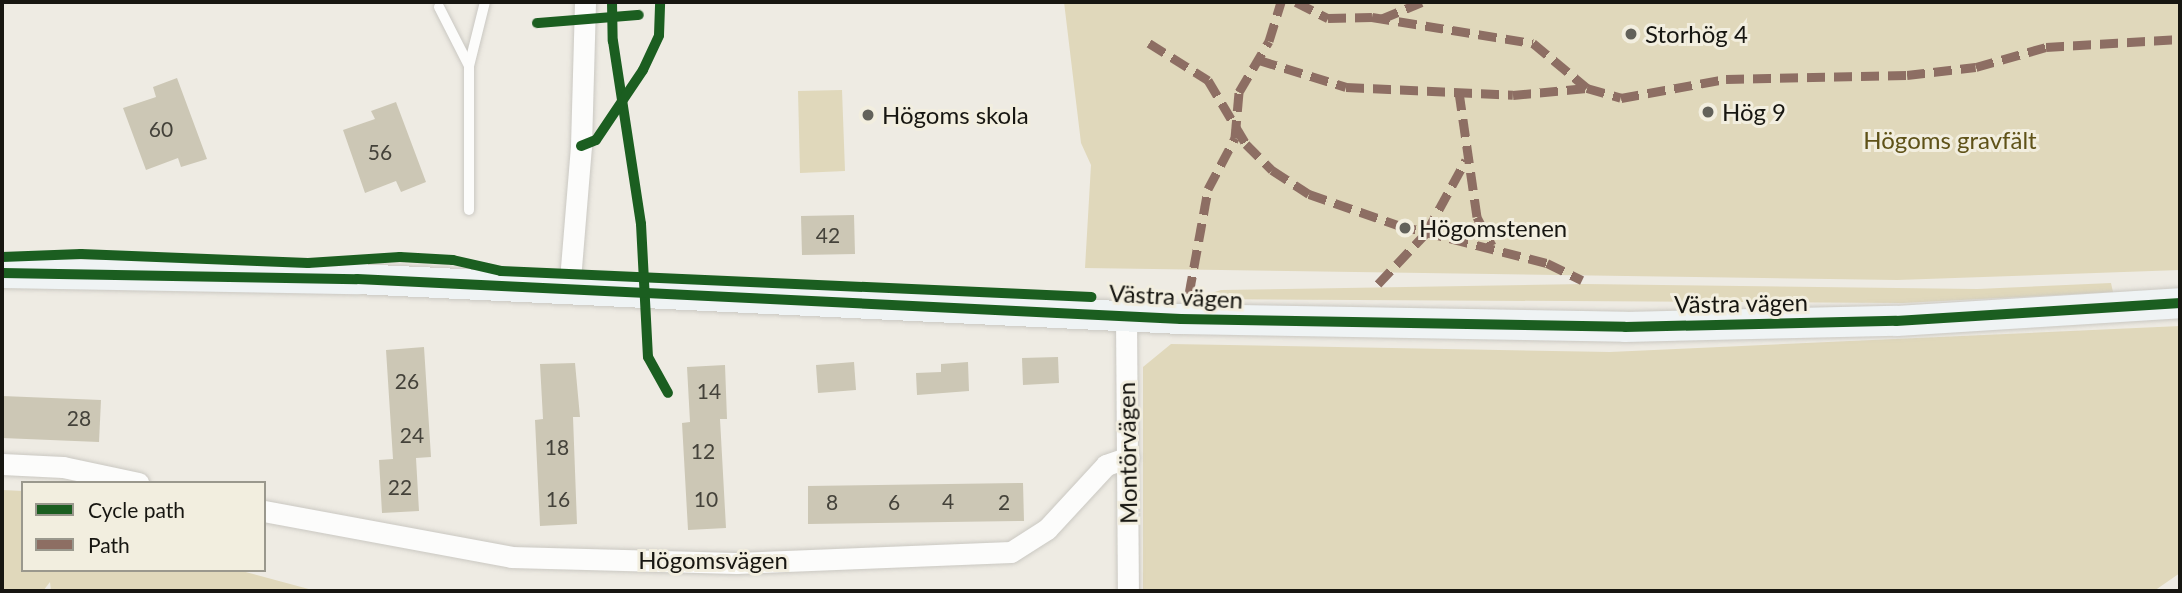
<!DOCTYPE html>
<meta charset="utf-8">
<style>
body{margin:0}
#map{position:relative;width:2182px;height:593px;overflow:hidden;background:#eeebe3;font-family:Lato,sans-serif}
div>[style]{position:absolute}
.green>*{inset:0;background:#e0d8bb}
.building>*{inset:0;background:#ccc7b5}
.roads{filter:drop-shadow(0 0 2px #cac8c2) drop-shadow(0 0 2px #cac8c2)}
.lane>*{height:10px;margin:-5px;padding:0 5px;transform-origin:5px;border-radius:5px;background:#fcfcfb}
.street>*{height:21px;margin:-10.5px;padding:0 10.5px;transform-origin:10.5px;border-radius:10.5px;background:#fcfcfb}
.secondary>*{height:30px;margin:-15px;padding:0 15px;transform-origin:15px;border-radius:15px;background:#eff3f4}
.quiet>*{height:9px;margin-top:-4.5px;transform-origin:0;background:repeating-linear-gradient(90deg,#8d6e63 0 18px,transparent 0 27px)}
.cycleway>*{height:10px;margin:-5px;padding:0 5px;transform-origin:5px;border-radius:5px;background:#1b5e20}
.dots>*{width:19px;height:19px;translate:-50% -50%;box-sizing:border-box;border:4px solid #f2eedf;border-radius:50%}
span{translate:-50% -50%;white-space:nowrap;text-align:center;line-height:1.15;-webkit-text-stroke:6px #f2eedf;paint-order:stroke}
.number-label{font-size:21px;color:#44423a}
.number-label span{-webkit-text-stroke-width:0}
.poi-label{font-size:24px;color:#171611}
.left{translate:0 -50%;text-align:left}
.park-label{font-size:24px;color:#5f5218}
.street-label{font-size:24px;color:#171611}
.frame{position:absolute;inset:0;border:4px solid #171611;pointer-events:none}
.legend{position:absolute;left:21px;top:481px;width:245px;height:91px;box-sizing:border-box;background:#f2eedf;border:2px solid #9a988d;margin:0;padding:9px 12px;list-style:none;font-size:21px;color:#171611}
.legend li{display:flex;align-items:center;gap:14px;height:35px}
.legend b{width:35px;border:2px solid #9a988d}
</style>
<div id="map">
<div class="green">
<i style="clip-path:polygon(1064px 2px,2180px 2px,2180px 270px,1897px 280px,1085px 268px,1091px 165px,1081px 143px)"></i>
<i style="clip-path:polygon(842px 90px,845px 171px,800px 173px,798px 91px)"></i>
<i style="clip-path:polygon(2111px 283px,2113px 292px,1903px 303px,1193px 299px,1221px 290px,1584px 284px,1977px 289px)"></i>
<i style="clip-path:polygon(2180px 326px,2180px 573px,2154px 591px,1143px 591px,1143px 367px,1171px 344px,1610px 352px)"></i>
<i style="clip-path:polygon(2px 490px,23px 491px,23px 570px,238px 570px,316px 591px,51px 591px,50px 582px,43px 591px,2px 591px)"></i>
</div>
<div class="building">
<i style="clip-path:polygon(177px 78px,207px 159px,181px 167px,178px 158px,146px 170px,123px 108px,156px 97px,153px 87px)"></i>
<i style="clip-path:polygon(396px 102px,426px 182px,401px 192px,396px 181px,365px 193px,343px 130px,375px 119px,371px 111px)"></i>
<i style="clip-path:polygon(854px 215px,855px 254px,802px 255px,801px 216px)"></i>
<i style="clip-path:polygon(424px 347px,431px 457px,416px 458px,419px 511px,382px 513px,379px 460px,393px 459px,386px 350px)"></i>
<i style="clip-path:polygon(1058px 357px,1059px 383px,1023px 385px,1022px 358px)"></i>
<i style="clip-path:polygon(854px 362px,856px 390px,818px 393px,816px 365px)"></i>
<i style="clip-path:polygon(968px 362px,969px 391px,917px 395px,916px 373px,941px 372px,941px 364px)"></i>
<i style="clip-path:polygon(575px 363px,580px 417px,573px 417px,577px 524px,540px 526px,535px 420px,543px 419px,540px 364px)"></i>
<i style="clip-path:polygon(725px 365px,727px 419px,720px 419px,726px 528px,688px 530px,682px 423px,690px 422px,687px 367px)"></i>
<i style="clip-path:polygon(2px 396px,101px 400px,99px 442px,2px 438px)"></i>
<i style="clip-path:polygon(1023px 483px,1024px 521px,808px 524px,808px 486px)"></i>
</div>
<div class="roads">
<div class="lane">
<i style="left:439px;top:7px;width:66px;rotate:63deg"></i>
<i style="left:469px;top:210px;width:144px;rotate:-90deg"></i>
<i style="left:469px;top:66px;width:66px;rotate:-76deg"></i>
</div>
<div class="street">
<i style="left:569px;top:292px;width:146px;rotate:-85.3deg"></i>
<i style="left:581px;top:146px;width:144px;rotate:-88.4deg"></i>
<i style="left:1126px;top:315px;width:276px;rotate:89.6deg"></i>
<i style="left:2px;top:464px;width:61px;rotate:2.8deg"></i>
<i style="left:63px;top:467px;width:77px;rotate:12deg"></i>
<i style="left:264px;top:511px;width:251px;rotate:10.5deg"></i>
<i style="left:511px;top:557px;width:225px;rotate:1.5deg"></i>
<i style="left:736px;top:563px;width:275px;rotate:-2.3deg"></i>
<i style="left:1011px;top:552px;width:43px;rotate:-32.6deg"></i>
<i style="left:1047px;top:529px;width:87px;rotate:-47.3deg"></i>
<i style="left:1106px;top:465px;width:24px;rotate:-19deg"></i>
</div>
<div class="secondary">
<i style="left:2px;top:273px;width:355px;rotate:1deg"></i>
<i style="left:357px;top:279px;width:825px;rotate:2.78deg"></i>
<i style="left:1181px;top:319px;width:444px;rotate:1deg"></i>
<i style="left:1625px;top:327px;width:271px;rotate:-1.3deg"></i>
<i style="left:1896px;top:321px;width:285px;rotate:-3.6deg"></i>
</div>
</div>
<div class="quiet">
<i style="left:1296px;top:2px;width:36px;rotate:27deg"></i>
<i style="left:1328px;top:18px;width:44px;rotate:-1.3deg"></i>
<i style="left:1372px;top:17px;width:163px;rotate:9.2deg"></i>
<i style="left:1533px;top:43px;width:70px;rotate:39.8deg"></i>
<i style="left:1587px;top:88px;width:35px;rotate:16deg"></i>
<i style="left:1621px;top:98px;width:107px;rotate:-10.3deg"></i>
<i style="left:1726px;top:79px;width:181px;rotate:-1.3deg"></i>
<i style="left:1907px;top:75px;width:69px;rotate:-6.6deg"></i>
<i style="left:1976px;top:67px;width:73px;rotate:-15.9deg"></i>
<i style="left:2046px;top:47px;width:134px;rotate:-3.4deg"></i>
<i style="left:1381px;top:19px;width:44px;rotate:-22.5deg"></i>
<i style="left:1149px;top:43px;width:70px;rotate:32.1deg"></i>
<i style="left:1208px;top:80px;width:74px;rotate:59.3deg"></i>
<i style="left:1246px;top:144px;width:37px;rotate:45deg"></i>
<i style="left:1272px;top:170px;width:44px;rotate:33deg"></i>
<i style="left:1309px;top:194px;width:94px;rotate:19.2deg"></i>
<i style="left:1398px;top:225px;width:154px;rotate:14.3deg"></i>
<i style="left:1547px;top:263px;width:39px;rotate:26deg"></i>
<i style="left:1259px;top:60px;width:91px;rotate:17.2deg"></i>
<i style="left:1346px;top:87px;width:167px;rotate:2.7deg"></i>
<i style="left:1513px;top:95px;width:74px;rotate:-5.4deg"></i>
<i style="left:1459px;top:92px;width:126px;rotate:81.8deg"></i>
<i style="left:1477px;top:217px;width:32px;rotate:62deg"></i>
<i style="left:1378px;top:284px;width:70px;rotate:-46.7deg"></i>
<i style="left:1426px;top:233px;width:83px;rotate:-61.3deg"></i>
<i style="left:1189px;top:294px;width:107px;rotate:-79.7deg"></i>
<i style="left:1208px;top:189px;width:58px;rotate:-62.1deg"></i>
<i style="left:1235px;top:138px;width:46px;rotate:-85deg"></i>
<i style="left:1239px;top:92px;width:59px;rotate:-59.5deg"></i>
<i style="left:1269px;top:41px;width:41px;rotate:-72.9deg"></i>
</div>
<div class="cycleway">
<i style="left:612px;top:2px;width:39px;rotate:89deg"></i>
<i style="left:613px;top:41px;width:185px;rotate:81.3deg"></i>
<i style="left:641px;top:224px;width:133px;rotate:87deg"></i>
<i style="left:648px;top:357px;width:41px;rotate:60.9deg"></i>
<i style="left:537px;top:23px;width:102px;rotate:-4.5deg"></i>
<i style="left:581px;top:146px;width:16px;rotate:-22deg"></i>
<i style="left:596px;top:140px;width:84px;rotate:-56.1deg"></i>
<i style="left:643px;top:70px;width:38px;rotate:-65deg"></i>
<i style="left:659px;top:35px;width:33px;rotate:-88deg"></i>
<i style="left:2px;top:257px;width:79px;rotate:-2.2deg"></i>
<i style="left:81px;top:254px;width:227px;rotate:2.3deg"></i>
<i style="left:308px;top:263px;width:92px;rotate:-3.7deg"></i>
<i style="left:400px;top:257px;width:53px;rotate:3.2deg"></i>
<i style="left:453px;top:260px;width:49px;rotate:12.9deg"></i>
<i style="left:501px;top:271px;width:591px;rotate:2.52deg"></i>
<i style="left:2px;top:273px;width:355px;rotate:1deg"></i>
<i style="left:357px;top:279px;width:825px;rotate:2.78deg"></i>
<i style="left:1181px;top:319px;width:444px;rotate:1deg"></i>
<i style="left:1625px;top:327px;width:271px;rotate:-1.3deg"></i>
<i style="left:1896px;top:321px;width:285px;rotate:-3.6deg"></i>
</div>
<div class="dots">
<i style="left:1631px;top:34px;background:#62615a"></i>
<i style="left:1708px;top:112px;background:#62615a"></i>
<i style="left:868px;top:115px;background:#62615a"></i>
<i style="left:1405px;top:228px;background:#62615a"></i>
</div>
<div class="number-label">
<span style="left:161px;top:129px">60</span>
<span style="left:380px;top:152px">56</span>
<span style="left:828px;top:235px">42</span>
<span style="left:407px;top:381px">26</span>
<span style="left:709px;top:391px">14</span>
<span style="left:79px;top:418px">28</span>
<span style="left:412px;top:435px">24</span>
<span style="left:557px;top:447px">18</span>
<span style="left:703px;top:451px">12</span>
<span style="left:400px;top:487px">22</span>
<span style="left:558px;top:499px">16</span>
<span style="left:706px;top:499px">10</span>
<span style="left:948px;top:501px">4</span>
<span style="left:832px;top:502px">8</span>
<span style="left:894px;top:502px">6</span>
<span style="left:1004px;top:502px">2</span>
</div>
<div class="poi-label">
<span class="left" style="left:1645px;top:34px">Storhög 4</span>
<span class="left" style="left:1722px;top:112px">Hög 9</span>
<span class="left" style="left:882px;top:115px">Högoms skola</span>
<span class="left" style="left:1419px;top:228px">Högomstenen</span>
</div>
<div class="park-label">
<span style="left:1950px;top:140px">Högoms gravfält</span>
</div>
<div class="street-label">
<span style="left:1176px;top:296px;rotate:3deg">Västra vägen</span>
<span style="left:1741px;top:303px;rotate:-1deg">Västra vägen</span>
<span style="left:1127px;top:453px;rotate:-91deg">Montörvägen</span>
<span style="left:713px;top:560px">Högomsvägen</span>
</div>
<div class="frame"></div>
<ul class="legend">
<li><b style="height:9px;background:#1b5e20"></b>Cycle path</li>
<li><b style="height:9px;background:#8d6e63"></b>Path</li>
</ul>
</div>
